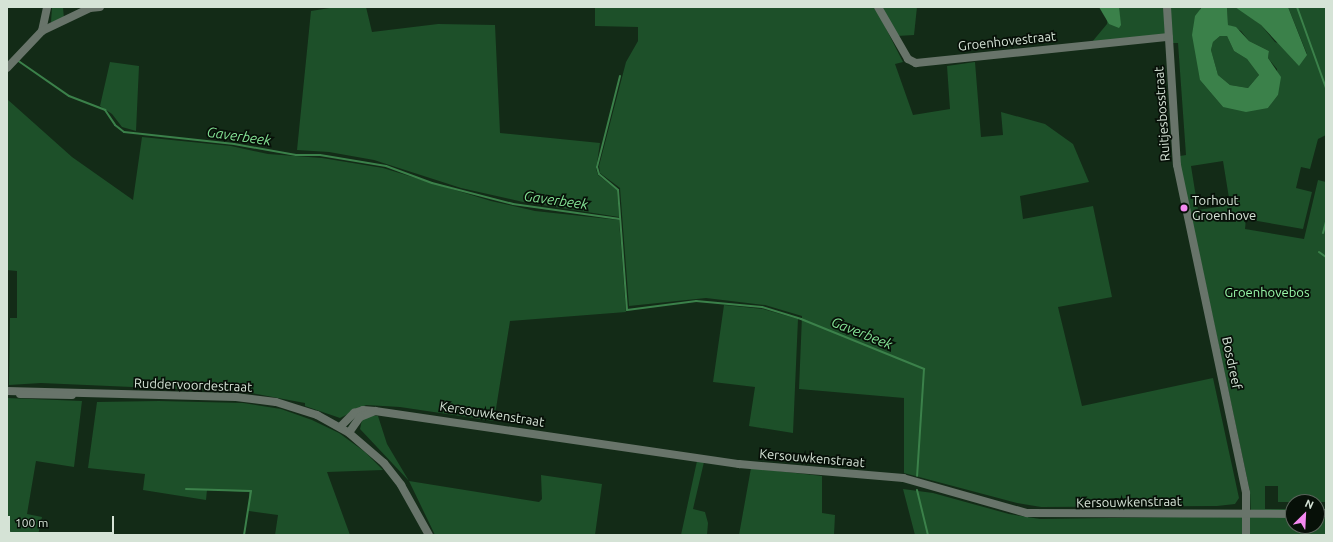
<!DOCTYPE html>
<style>
body{margin:0}
#map{position:relative;width:1333px;height:542px;overflow:hidden;background:#132b17;font-family:Ubuntu,sans-serif}
div>[style]{position:absolute}
.green>*{inset:0;background:#1d5029}
.water>*{inset:0;background:#3b814a}
.stream>*{height:2px;margin:-1px;padding:0 1px;transform-origin:1px;border-radius:1px;background:#3b814a}
.minor>*{height:8px;margin:-4px;padding:0 4px;transform-origin:4px;border-radius:4px;background:#68746a}
.dots>*{width:11px;height:11px;translate:-50% -50%;box-sizing:border-box;border:2px solid #071008;border-radius:50%}
span{translate:-50% -50%;white-space:nowrap;text-align:center;line-height:1.15;-webkit-text-stroke:3.5px #071008;paint-order:stroke}
.street-label{font-size:13px;color:#d5e3d6}
.poi-label{font-size:13px;color:#d5e3d6}
.left{translate:0 -50%;text-align:left}
.park-label{font-size:13px;color:#99f8a9}
.water-label{font-size:14px;color:#83e194;font-style:italic}
.frame{position:absolute;inset:0;border:8px solid #d5e3d6;pointer-events:none}
.north{position:absolute;left:1285px;top:494px;width:40px;height:40px;box-sizing:border-box;background:#071008;border:1px solid #59645a;border-radius:50%;rotate:24deg;font-size:11px;font-weight:700;line-height:16px;text-align:center;color:#d5e3d6}
.north::after{content:'';display:block;margin:auto;width:14px;height:18px;background:#f489f0;clip-path:polygon(50% 0,100% 100%,50% 72%,0 100%)}
.scale{position:absolute;left:8px;top:516px;width:106px;height:18px;box-sizing:border-box;border:2px solid #d5e3d6;border-top:0;padding-left:5px;font-size:12px;line-height:14px;white-space:nowrap;color:#d5e3d6;-webkit-text-stroke:3px #071008;paint-order:stroke}
</style>
<div id="map">
<div class="green">
<i style="clip-path:polygon(52px 7px,63px 7px,64px 19px,55px 23px,51px 22px)"></i>
<i style="clip-path:polygon(336px 7px,366px 7px,372px 32px,438px 24px,495px 25px,500px 133px,600px 143px,596px 169px,598px 175px,617px 190px,619px 217px,523px 202px,461px 188px,374px 160px,329px 152px,297px 150px,311px 11px)"></i>
<i style="clip-path:polygon(595px 7px,875px 7px,903px 62px,895px 64px,913px 115px,950px 109px,947px 66px,975px 62px,981px 137px,1003px 135px,1001px 112px,1045px 124px,1073px 144px,1089px 182px,1020px 196px,1023px 219px,1093px 206px,1112px 297px,1058px 307px,1082px 406px,1213px 378px,1239px 498px,1235px 504px,1217px 506px,1041px 507px,1017px 503px,904px 473px,904px 398px,799px 389px,802px 316px,765px 305px,706px 298px,629px 306px,620px 188px,600px 173px,599px 166px,626px 62px,638px 41px,638px 27px,595px 26px)"></i>
<i style="clip-path:polygon(882px 7px,917px 7px,914px 35px,897px 36px)"></i>
<i style="clip-path:polygon(evenodd,1108px 7px,1202px 7px,1200px 9px,1200px 80px,1223px 107px,1268px 108px,1278px 95px,1277px 69px,1268px 58px,1269px 51px,1249px 41px,1241px 31px,1228px 25px,1227px 7px,1235px 7px,1246px 13px,1261px 25px,1275px 42px,1307px 54px,1288px 7px,1326px 7px,1326px 135px,1318px 139px,1310px 169px,1301px 167px,1296px 188px,1312px 192px,1303px 229px,1246px 219px,1245px 229px,1304px 239px,1318px 180px,1326px 182px,1326px 502px,1278px 502px,1278px 486px,1265px 486px,1265px 509px,1293px 509px,1293px 526px,1317px 526px,1317px 509px,1326px 509px,1326px 535px,915px 535px,903px 489px,933px 493px,1009px 514px,1040px 519px,1251px 516px,1250px 492px,1180px 164px,1180px 156px,1186px 155px,1178px 43px,1173px 43px,1172px 34px,1092px 42px,1107px 24px,1108px 7px,1223px 161px,1229px 198px,1223px 199px,1224px 206px,1198px 210px,1191px 166px,1223px 161px)"></i>
<i style="clip-path:polygon(1220px 36px,1227px 36px,1234px 51px,1247px 59px,1259px 75px,1248px 88px,1230px 85px,1218px 75px,1211px 50px,1213px 42px)"></i>
<i style="clip-path:polygon(110px 62px,139px 66px,136px 131px,122px 127px,112px 114px,100px 106px)"></i>
<i style="clip-path:polygon(7px 99px,72px 157px,133px 200px,142px 137px,231px 146px,268px 154px,322px 158px,383px 168px,491px 201px,535px 211px,619px 220px,626px 312px,510px 321px,494px 421px,400px 407px,366px 405px,340px 418px,305px 406px,305px 403px,246px 392px,41px 383px,9px 385px,10px 318px,17px 318px,17px 271px,7px 270px)"></i>
<i style="clip-path:polygon(724px 305px,763px 309px,798px 319px,793px 433px,749px 426px,755px 387px,713px 382px)"></i>
<i style="clip-path:polygon(7px 398px,82px 401px,74px 467px,36px 461px,27px 514px,42px 517px,38px 535px,7px 532px)"></i>
<i style="clip-path:polygon(159px 401px,243px 403px,281px 409px,312px 420px,339px 433px,365px 452px,383px 470px,327px 472px,350px 535px,275px 535px,278px 515px,249px 511px,249px 492px,207px 490px,206px 500px,143px 490px,145px 474px,88px 468px,97px 402px)"></i>
<i style="clip-path:polygon(370px 415px,378px 416px,387px 444px,409px 481px,539px 502px,542px 499px,541px 475px,602px 484px,595px 535px,435px 535px,409px 481px,360px 429px,362px 420px)"></i>
<i style="clip-path:polygon(697px 461px,704px 462px,693px 509px,705px 512px,708px 523px,707px 535px,681px 535px)"></i>
<i style="clip-path:polygon(751px 468px,822px 476px,822px 513px,835px 515px,834px 535px,739px 535px)"></i>
</div>
<div class="water">
<i style="clip-path:polygon(1099px 7px,1119px 7px,1121px 25px,1119px 28px,1109px 24px)"></i>
<i style="clip-path:polygon(evenodd,1202px 7px,1227px 7px,1228px 25px,1236px 27px,1249px 41px,1269px 51px,1268px 58px,1281px 77px,1278px 95px,1268px 108px,1246px 112px,1223px 107px,1200px 80px,1192px 35px,1195px 16px,1202px 7px,1220px 36px,1227px 36px,1234px 51px,1247px 59px,1259px 75px,1248px 88px,1230px 85px,1218px 75px,1211px 50px,1213px 42px,1220px 36px)"></i>
<i style="clip-path:polygon(1235px 7px,1288px 7px,1307px 55px,1299px 66px,1261px 25px)"></i>
</div>
<div class="stream">
<i style="left:1297px;top:7px;width:86px;rotate:70.3deg"></i>
<i style="left:17px;top:60px;width:63px;rotate:34.7deg"></i>
<i style="left:69px;top:96px;width:39px;rotate:21deg"></i>
<i style="left:105px;top:110px;width:18px;rotate:56deg"></i>
<i style="left:115px;top:125px;width:11px;rotate:38deg"></i>
<i style="left:124px;top:132px;width:111px;rotate:6.2deg"></i>
<i style="left:234px;top:144px;width:63px;rotate:10.1deg"></i>
<i style="left:296px;top:155px;width:24px"></i>
<i style="left:320px;top:155px;width:67px;rotate:9.5deg"></i>
<i style="left:386px;top:166px;width:49px;rotate:20.3deg"></i>
<i style="left:432px;top:183px;width:84px;rotate:14.5deg"></i>
<i style="left:513px;top:204px;width:108px;rotate:8deg"></i>
<i style="left:620px;top:76px;width:94px;rotate:104.2deg"></i>
<i style="left:597px;top:167px;width:7px;rotate:74deg"></i>
<i style="left:599px;top:174px;width:25px;rotate:40deg"></i>
<i style="left:618px;top:190px;width:120px;rotate:85.7deg"></i>
<i style="left:627px;top:310px;width:70px;rotate:-7.4deg"></i>
<i style="left:696px;top:301px;width:66px;rotate:5.2deg"></i>
<i style="left:762px;top:307px;width:41px;rotate:17.1deg"></i>
<i style="left:801px;top:319px;width:133px;rotate:22.1deg"></i>
<i style="left:924px;top:369px;width:107px;rotate:93.7deg"></i>
<i style="left:1323px;top:233px;width:11px;rotate:-75deg"></i>
<i style="left:1319px;top:252px;width:9px;rotate:36deg"></i>
<i style="left:186px;top:489px;width:65px;rotate:1.8deg"></i>
<i style="left:251px;top:491px;width:45px;rotate:99deg"></i>
<i style="left:917px;top:490px;width:46px;rotate:76.3deg"></i>
</div>
<div class="minor">
<i style="left:878px;top:7px;width:60px;rotate:60deg"></i>
<i style="left:908px;top:59px;width:9px;rotate:27deg"></i>
<i style="left:916px;top:63px;width:254px;rotate:-5.9deg"></i>
<i style="left:1167px;top:7px;width:158px;rotate:86.4deg"></i>
<i style="left:1177px;top:165px;width:335px;rotate:78.1deg"></i>
<i style="left:1246px;top:493px;width:42px;rotate:90deg"></i>
<i style="left:42px;top:31px;width:25px;rotate:-78deg"></i>
<i style="left:7px;top:68px;width:51px;rotate:-46.6deg"></i>
<i style="left:42px;top:31px;width:53px;rotate:-25.6deg"></i>
<i style="left:90px;top:8px;width:10px;rotate:-6deg"></i>
<i style="left:7px;top:391px;width:229px;rotate:1.5deg"></i>
<i style="left:236px;top:397px;width:40px;rotate:7.1deg"></i>
<i style="left:276px;top:402px;width:43px;rotate:17.6deg"></i>
<i style="left:317px;top:415px;width:37px;rotate:29deg"></i>
<i style="left:349px;top:433px;width:46px;rotate:40.6deg"></i>
<i style="left:384px;top:463px;width:28px;rotate:52deg"></i>
<i style="left:401px;top:485px;width:57px;rotate:60.8deg"></i>
<i style="left:20px;top:394px;width:52px;rotate:1.1deg"></i>
<i style="left:375px;top:411px;width:368px;rotate:8.3deg"></i>
<i style="left:739px;top:464px;width:165px;rotate:4.9deg"></i>
<i style="left:903px;top:478px;width:129px;rotate:15.8deg"></i>
<i style="left:1027px;top:513px;width:266px;rotate:0.2deg"></i>
<i style="left:340px;top:427px;width:20px;rotate:-45deg"></i>
<i style="left:354px;top:413px;width:9px;rotate:-18deg"></i>
<i style="left:363px;top:410px;width:12px;rotate:5deg"></i>
<i style="left:375px;top:411px;width:16px;rotate:158deg"></i>
<i style="left:360px;top:417px;width:19px;rotate:125deg"></i>
<i style="left:1317px;top:513px;width:9px"></i>
<i style="left:7px;top:535px;width:1px"></i>
</div>
<div class="dots">
<i style="left:1184px;top:208px;background:#f489f0"></i>
</div>
<div class="street-label">
<span style="left:1007px;top:41px;rotate:-6deg">Groenhovestraat</span>
<span style="left:1162px;top:114px;rotate:-94deg">Ruitjesbosstraat</span>
<span style="left:1232px;top:363px;rotate:78deg">Bosdreef</span>
<span style="left:193px;top:385px;rotate:2deg">Ruddervoordestraat</span>
<span style="left:492px;top:414px;rotate:9deg">Kersouwkenstraat</span>
<span style="left:812px;top:458px;rotate:5deg">Kersouwkenstraat</span>
<span style="left:1129px;top:502px;rotate:-1deg">Kersouwkenstraat</span>
</div>
<div class="poi-label">
<span class="left" style="left:1192px;top:208px">Torhout<br>Groenhove</span>
</div>
<div class="park-label">
<span style="left:1267px;top:292px">Groenhovebos</span>
</div>
<div class="water-label">
<span style="left:239px;top:136px;rotate:8deg">Gaverbeek</span>
<span style="left:556px;top:200px;rotate:8deg">Gaverbeek</span>
<span style="left:862px;top:333px;rotate:22deg">Gaverbeek</span>
</div>
<div class="frame"></div>
<div class="north">N</div>
<div class="scale">100 m</div>
</div>
